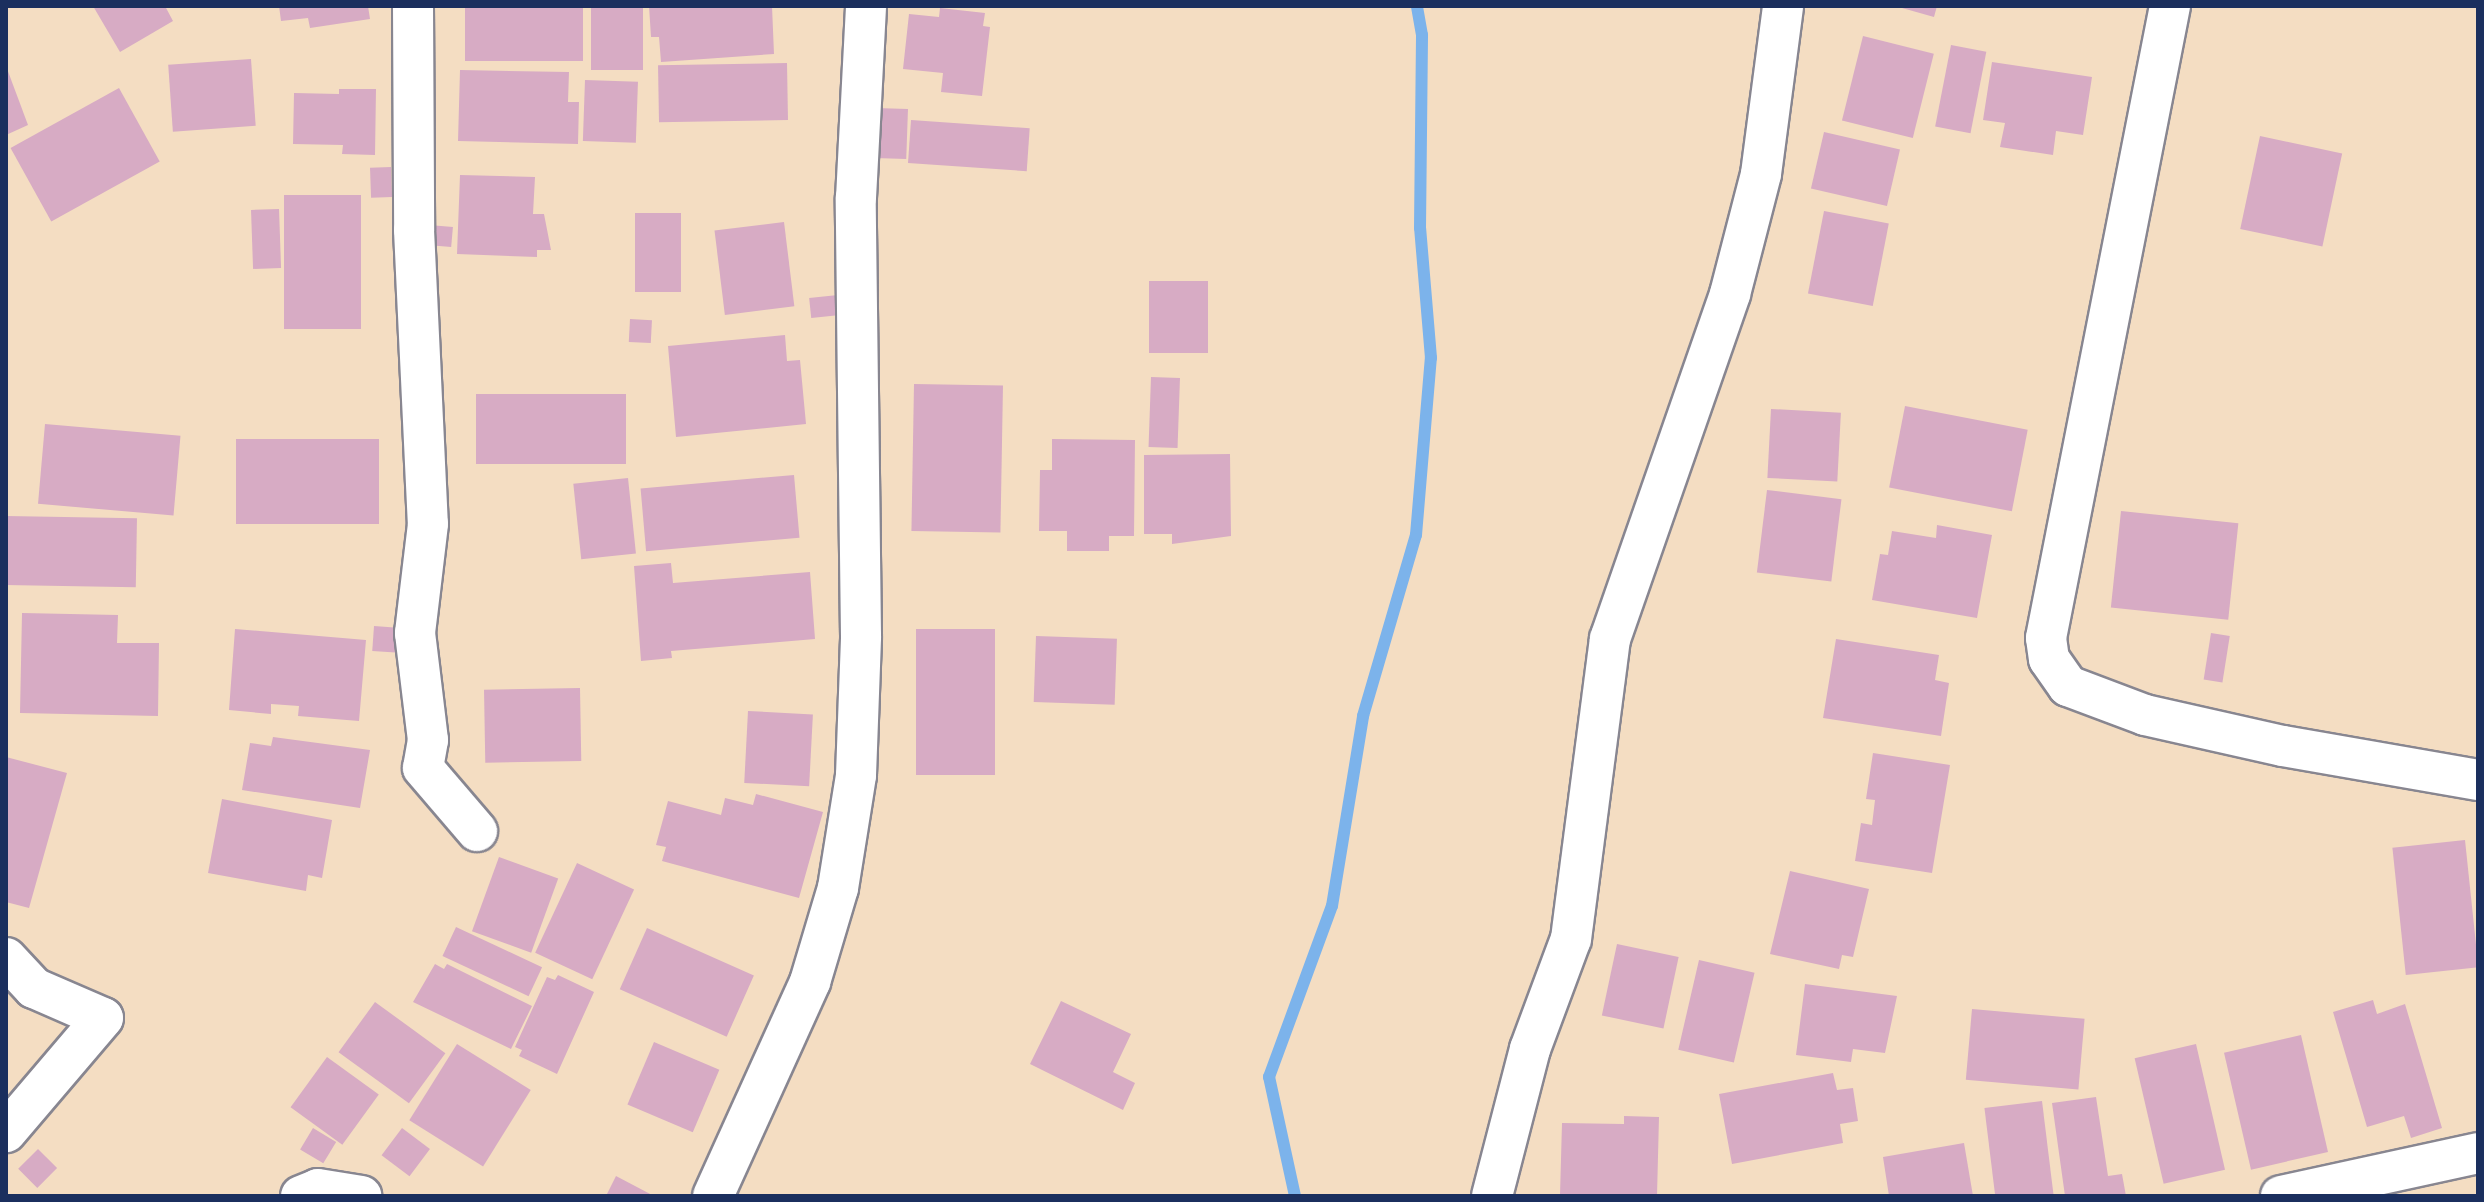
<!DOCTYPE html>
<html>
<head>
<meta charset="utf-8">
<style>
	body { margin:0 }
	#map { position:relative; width:2484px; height:1202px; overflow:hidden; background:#f4ddc2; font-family:"IM FELL English",serif }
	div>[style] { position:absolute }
	.stream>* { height:12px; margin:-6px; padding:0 6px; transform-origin:6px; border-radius:6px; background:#7cb3eb }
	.building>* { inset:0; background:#d7abc4; transform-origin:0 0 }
	.roads { filter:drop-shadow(2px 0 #888690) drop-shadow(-2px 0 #888690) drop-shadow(0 2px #888690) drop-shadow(0 -2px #888690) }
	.minor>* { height:40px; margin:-20px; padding:0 20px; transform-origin:20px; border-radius:20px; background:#fff }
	span { translate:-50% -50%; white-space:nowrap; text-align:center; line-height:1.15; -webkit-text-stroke:7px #f7f3e8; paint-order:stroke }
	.frame { position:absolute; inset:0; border:8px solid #1b2f5e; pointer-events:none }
</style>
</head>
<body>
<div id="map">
	<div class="stream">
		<i style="left:1295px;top:1196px;width:122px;rotate:-102.3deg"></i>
		<i style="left:1269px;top:1077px;width:182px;rotate:-69.8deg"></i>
		<i style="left:1332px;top:906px;width:193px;rotate:-80.7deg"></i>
		<i style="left:1363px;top:716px;width:189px;rotate:-73.7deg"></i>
		<i style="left:1416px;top:535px;width:178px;rotate:-85.2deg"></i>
		<i style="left:1431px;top:358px;width:130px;rotate:-94.8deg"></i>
		<i style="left:1420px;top:228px;width:193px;rotate:-89.4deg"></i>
		<i style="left:1422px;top:35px;width:29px;rotate:-100deg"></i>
	</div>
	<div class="building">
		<i style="clip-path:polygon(93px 6px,165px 6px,173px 21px,120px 52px)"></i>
		<i style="clip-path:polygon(279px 6px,368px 6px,370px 19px,310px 28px,308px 18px,281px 21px)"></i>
		<i style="left:465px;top:6px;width:118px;height:55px"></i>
		<i style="left:591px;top:6px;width:52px;height:64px"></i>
		<i style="clip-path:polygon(649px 6px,772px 6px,774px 54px,661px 62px,659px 37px,651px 37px)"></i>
		<i style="clip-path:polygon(1895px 6px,1937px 6px,1934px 17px)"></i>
		<i style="clip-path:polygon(940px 8px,985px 13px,983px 26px,990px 27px,982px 96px,941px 92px,943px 73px,903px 69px,909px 14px,939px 17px)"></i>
		<i style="left:1863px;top:36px;width:73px;height:87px;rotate:14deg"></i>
		<i style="left:1951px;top:45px;width:36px;height:83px;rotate:11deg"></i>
		<i style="left:251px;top:59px;width:67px;height:83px;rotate:86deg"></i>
		<i style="clip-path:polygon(1992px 62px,2092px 77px,2083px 135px,2056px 131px,2053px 155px,2000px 147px,2005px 123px,1983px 120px)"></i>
		<i style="left:787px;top:63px;width:57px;height:129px;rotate:89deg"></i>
		<i style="clip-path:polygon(6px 66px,28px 125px,6px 135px)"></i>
		<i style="clip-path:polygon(460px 70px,569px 72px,568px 102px,579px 102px,578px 144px,458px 141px)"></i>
		<i style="left:585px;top:80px;width:53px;height:61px;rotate:2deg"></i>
		<i style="left:119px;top:88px;width:84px;height:124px;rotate:61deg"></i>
		<i style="clip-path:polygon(339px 89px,376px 89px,375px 155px,342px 154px,343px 145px,293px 144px,294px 93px,339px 94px)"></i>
		<i style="left:876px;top:108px;width:32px;height:50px;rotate:2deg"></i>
		<i style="left:911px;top:120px;width:119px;height:43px;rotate:4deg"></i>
		<i style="left:1824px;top:132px;width:78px;height:58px;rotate:13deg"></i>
		<i style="left:2260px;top:136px;width:84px;height:95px;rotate:12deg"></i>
		<i style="left:391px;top:167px;width:30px;height:21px;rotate:88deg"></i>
		<i style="clip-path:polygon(460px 175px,535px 177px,533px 214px,544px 214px,551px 250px,537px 250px,537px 257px,457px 254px)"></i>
		<i style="left:361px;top:195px;width:134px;height:77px;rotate:90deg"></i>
		<i style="left:279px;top:209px;width:59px;height:28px;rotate:88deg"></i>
		<i style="left:1824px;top:211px;width:66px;height:84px;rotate:11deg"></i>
		<i style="left:635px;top:213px;width:46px;height:79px"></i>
		<i style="left:784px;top:222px;width:85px;height:70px;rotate:83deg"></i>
		<i style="left:429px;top:225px;width:24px;height:20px;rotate:5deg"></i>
		<i style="left:1149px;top:281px;width:59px;height:72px"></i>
		<i style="left:838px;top:295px;width:20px;height:29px;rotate:84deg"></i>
		<i style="left:630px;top:319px;width:22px;height:23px;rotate:3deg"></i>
		<i style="clip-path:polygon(785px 335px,787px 361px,800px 360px,806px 424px,676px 437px,668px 346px)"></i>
		<i style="left:1151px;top:377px;width:29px;height:70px;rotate:2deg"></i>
		<i style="left:914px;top:384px;width:89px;height:147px;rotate:1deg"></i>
		<i style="left:476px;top:394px;width:150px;height:70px"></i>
		<i style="left:1905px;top:406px;width:125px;height:83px;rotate:11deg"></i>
		<i style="left:1771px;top:409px;width:70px;height:69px;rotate:3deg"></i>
		<i style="left:45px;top:424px;width:136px;height:80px;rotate:5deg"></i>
		<i style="left:236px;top:439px;width:143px;height:85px"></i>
		<i style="clip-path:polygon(1052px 439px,1135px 440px,1134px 536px,1109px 536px,1109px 551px,1067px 551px,1067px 531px,1039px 531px,1040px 470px,1052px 470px)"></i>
		<i style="clip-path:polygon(1230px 454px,1231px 536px,1172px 544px,1172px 534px,1144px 534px,1144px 455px)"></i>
		<i style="left:794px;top:475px;width:63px;height:154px;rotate:85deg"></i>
		<i style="left:628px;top:478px;width:76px;height:55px;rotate:84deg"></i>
		<i style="left:1767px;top:490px;width:75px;height:83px;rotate:7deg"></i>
		<i style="left:2121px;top:511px;width:118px;height:97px;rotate:6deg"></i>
		<i style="left:6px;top:516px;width:131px;height:69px;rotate:1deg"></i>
		<i style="clip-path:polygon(1937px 525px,1992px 535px,1977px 618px,1872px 600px,1880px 554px,1888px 555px,1892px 531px,1936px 538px)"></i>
		<i style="clip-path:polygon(671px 563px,673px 583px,810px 572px,815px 639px,671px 651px,672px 658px,641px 661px,634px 566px)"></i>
		<i style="clip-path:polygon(22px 613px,118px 615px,117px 643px,159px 643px,158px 716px,20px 713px)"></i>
		<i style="left:374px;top:626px;width:27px;height:25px;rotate:4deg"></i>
		<i style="clip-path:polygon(235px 629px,366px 640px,359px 721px,298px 716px,299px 706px,271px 704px,271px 714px,229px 710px)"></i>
		<i style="left:995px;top:629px;width:146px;height:79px;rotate:90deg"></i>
		<i style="left:2211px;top:633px;width:19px;height:47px;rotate:9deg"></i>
		<i style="left:1036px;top:636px;width:81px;height:66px;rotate:2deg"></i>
		<i style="clip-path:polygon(1836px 639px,1939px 655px,1935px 680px,1949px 683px,1941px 736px,1823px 718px)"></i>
		<i style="left:580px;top:688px;width:73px;height:96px;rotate:89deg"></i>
		<i style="left:748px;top:711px;width:65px;height:72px;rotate:3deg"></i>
		<i style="clip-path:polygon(273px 737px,370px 750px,360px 808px,242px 790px,250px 743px,271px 746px)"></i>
		<i style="clip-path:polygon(1873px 753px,1950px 765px,1932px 873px,1855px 861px,1861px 823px,1872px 825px,1875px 800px,1866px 799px)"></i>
		<i style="clip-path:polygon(6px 757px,67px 773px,29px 908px,6px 902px)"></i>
		<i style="clip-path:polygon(756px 794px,823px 812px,799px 898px,662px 861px,666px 847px,656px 845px,668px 801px,721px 815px,725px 798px,753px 805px)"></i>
		<i style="clip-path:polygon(222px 799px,332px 820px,322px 878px,308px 875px,306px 891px,208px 873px)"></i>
		<i style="left:2465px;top:840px;width:128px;height:73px;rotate:84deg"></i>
		<i style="left:499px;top:857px;width:63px;height:79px;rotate:20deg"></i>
		<i style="left:577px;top:863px;width:63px;height:99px;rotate:25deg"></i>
		<i style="clip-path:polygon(1790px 871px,1869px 889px,1853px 957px,1842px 955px,1839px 969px,1770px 954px)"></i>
		<i style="left:456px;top:927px;width:95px;height:32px;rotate:25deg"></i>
		<i style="left:647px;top:928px;width:117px;height:67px;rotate:24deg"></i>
		<i style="left:1617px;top:944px;width:63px;height:73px;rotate:12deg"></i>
		<i style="left:1699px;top:960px;width:57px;height:92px;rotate:13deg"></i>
		<i style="clip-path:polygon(435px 964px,444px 969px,447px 964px,532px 1006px,511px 1049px,413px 1002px)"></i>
		<i style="clip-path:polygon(558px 975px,594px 992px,557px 1074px,519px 1056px,522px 1050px,515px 1047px,547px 977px,555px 980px)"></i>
		<i style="clip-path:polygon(1805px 984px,1897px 996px,1885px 1053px,1853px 1049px,1851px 1062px,1796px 1055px)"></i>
		<i style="clip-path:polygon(2373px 1000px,2377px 1014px,2405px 1004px,2442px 1128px,2411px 1138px,2404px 1116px,2367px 1127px,2333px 1012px)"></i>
		<i style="clip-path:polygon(1061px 1001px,1131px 1034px,1113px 1072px,1135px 1083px,1123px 1110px,1030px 1064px)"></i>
		<i style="left:375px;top:1002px;width:87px;height:62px;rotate:36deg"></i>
		<i style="left:1972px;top:1009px;width:113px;height:71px;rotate:5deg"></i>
		<i style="left:2301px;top:1035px;width:120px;height:79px;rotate:77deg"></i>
		<i style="left:654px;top:1042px;width:71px;height:68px;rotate:23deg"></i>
		<i style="left:457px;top:1044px;width:87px;height:90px;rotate:32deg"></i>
		<i style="left:2196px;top:1044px;width:129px;height:63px;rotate:77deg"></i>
		<i style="left:327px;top:1057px;width:64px;height:62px;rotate:36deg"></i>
		<i style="clip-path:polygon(1833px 1073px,1837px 1090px,1853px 1088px,1858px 1121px,1840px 1124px,1843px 1143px,1732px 1164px,1719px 1094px)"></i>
		<i style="clip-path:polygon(2096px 1097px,2108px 1176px,2122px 1174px,2126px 1196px,2065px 1196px,2052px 1103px)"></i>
		<i style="left:2042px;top:1101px;width:96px;height:58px;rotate:83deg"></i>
		<i style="clip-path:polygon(1624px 1116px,1659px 1117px,1657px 1196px,1560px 1195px,1562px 1123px,1624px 1124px)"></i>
		<i style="left:313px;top:1128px;width:27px;height:25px;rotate:31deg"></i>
		<i style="left:402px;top:1128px;width:35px;height:34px;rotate:37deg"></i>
		<i style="clip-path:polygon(1964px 1143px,1973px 1196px,1889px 1196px,1883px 1157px)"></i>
		<i style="left:38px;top:1149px;width:27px;height:28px;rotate:45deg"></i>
		<i style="clip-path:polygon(616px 1176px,654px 1196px,606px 1196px)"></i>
	</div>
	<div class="roads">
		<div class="minor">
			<i style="left:413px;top:6px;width:224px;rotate:89.7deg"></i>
			<i style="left:414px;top:230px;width:294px;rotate:87.3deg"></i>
			<i style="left:428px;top:524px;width:110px;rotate:96.8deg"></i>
			<i style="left:415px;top:633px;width:108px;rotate:83.1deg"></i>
			<i style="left:428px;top:740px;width:28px;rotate:100deg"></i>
			<i style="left:423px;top:768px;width:83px;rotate:49.4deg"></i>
			<i style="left:2170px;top:6px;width:644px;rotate:101.1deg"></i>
			<i style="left:2046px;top:638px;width:21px;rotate:82deg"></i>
			<i style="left:2049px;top:659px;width:33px;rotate:55deg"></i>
			<i style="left:2068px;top:686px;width:82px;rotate:20.6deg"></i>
			<i style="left:2145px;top:715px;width:141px;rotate:12.7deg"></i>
			<i style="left:2283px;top:746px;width:198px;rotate:9.9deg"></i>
			<i style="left:6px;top:958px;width:41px;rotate:47deg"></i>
			<i style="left:34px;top:988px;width:75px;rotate:23.5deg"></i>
			<i style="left:103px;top:1018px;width:150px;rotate:130.4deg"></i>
			<i style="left:301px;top:1196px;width:18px;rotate:-22deg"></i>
			<i style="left:318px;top:1189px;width:44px;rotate:9.2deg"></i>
			<i style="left:713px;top:1196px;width:235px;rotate:-65.6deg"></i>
			<i style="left:810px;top:982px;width:98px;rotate:-73.4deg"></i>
			<i style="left:838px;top:888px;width:114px;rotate:-80.9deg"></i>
			<i style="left:856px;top:775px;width:139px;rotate:-87.9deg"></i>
			<i style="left:861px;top:636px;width:438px;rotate:-90.7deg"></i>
			<i style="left:856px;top:198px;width:192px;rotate:-87deg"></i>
			<i style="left:1492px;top:1196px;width:152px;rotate:-75.5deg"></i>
			<i style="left:1530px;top:1049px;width:117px;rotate:-69.6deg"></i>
			<i style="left:1571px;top:939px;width:303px;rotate:-82.6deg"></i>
			<i style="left:1610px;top:639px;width:365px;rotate:-70.8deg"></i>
			<i style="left:1730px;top:294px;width:124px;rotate:-75.5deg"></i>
			<i style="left:1761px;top:174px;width:169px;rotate:-82.5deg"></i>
			<i style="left:2281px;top:1196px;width:202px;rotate:-12.3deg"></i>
		</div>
	</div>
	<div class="frame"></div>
</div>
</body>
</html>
